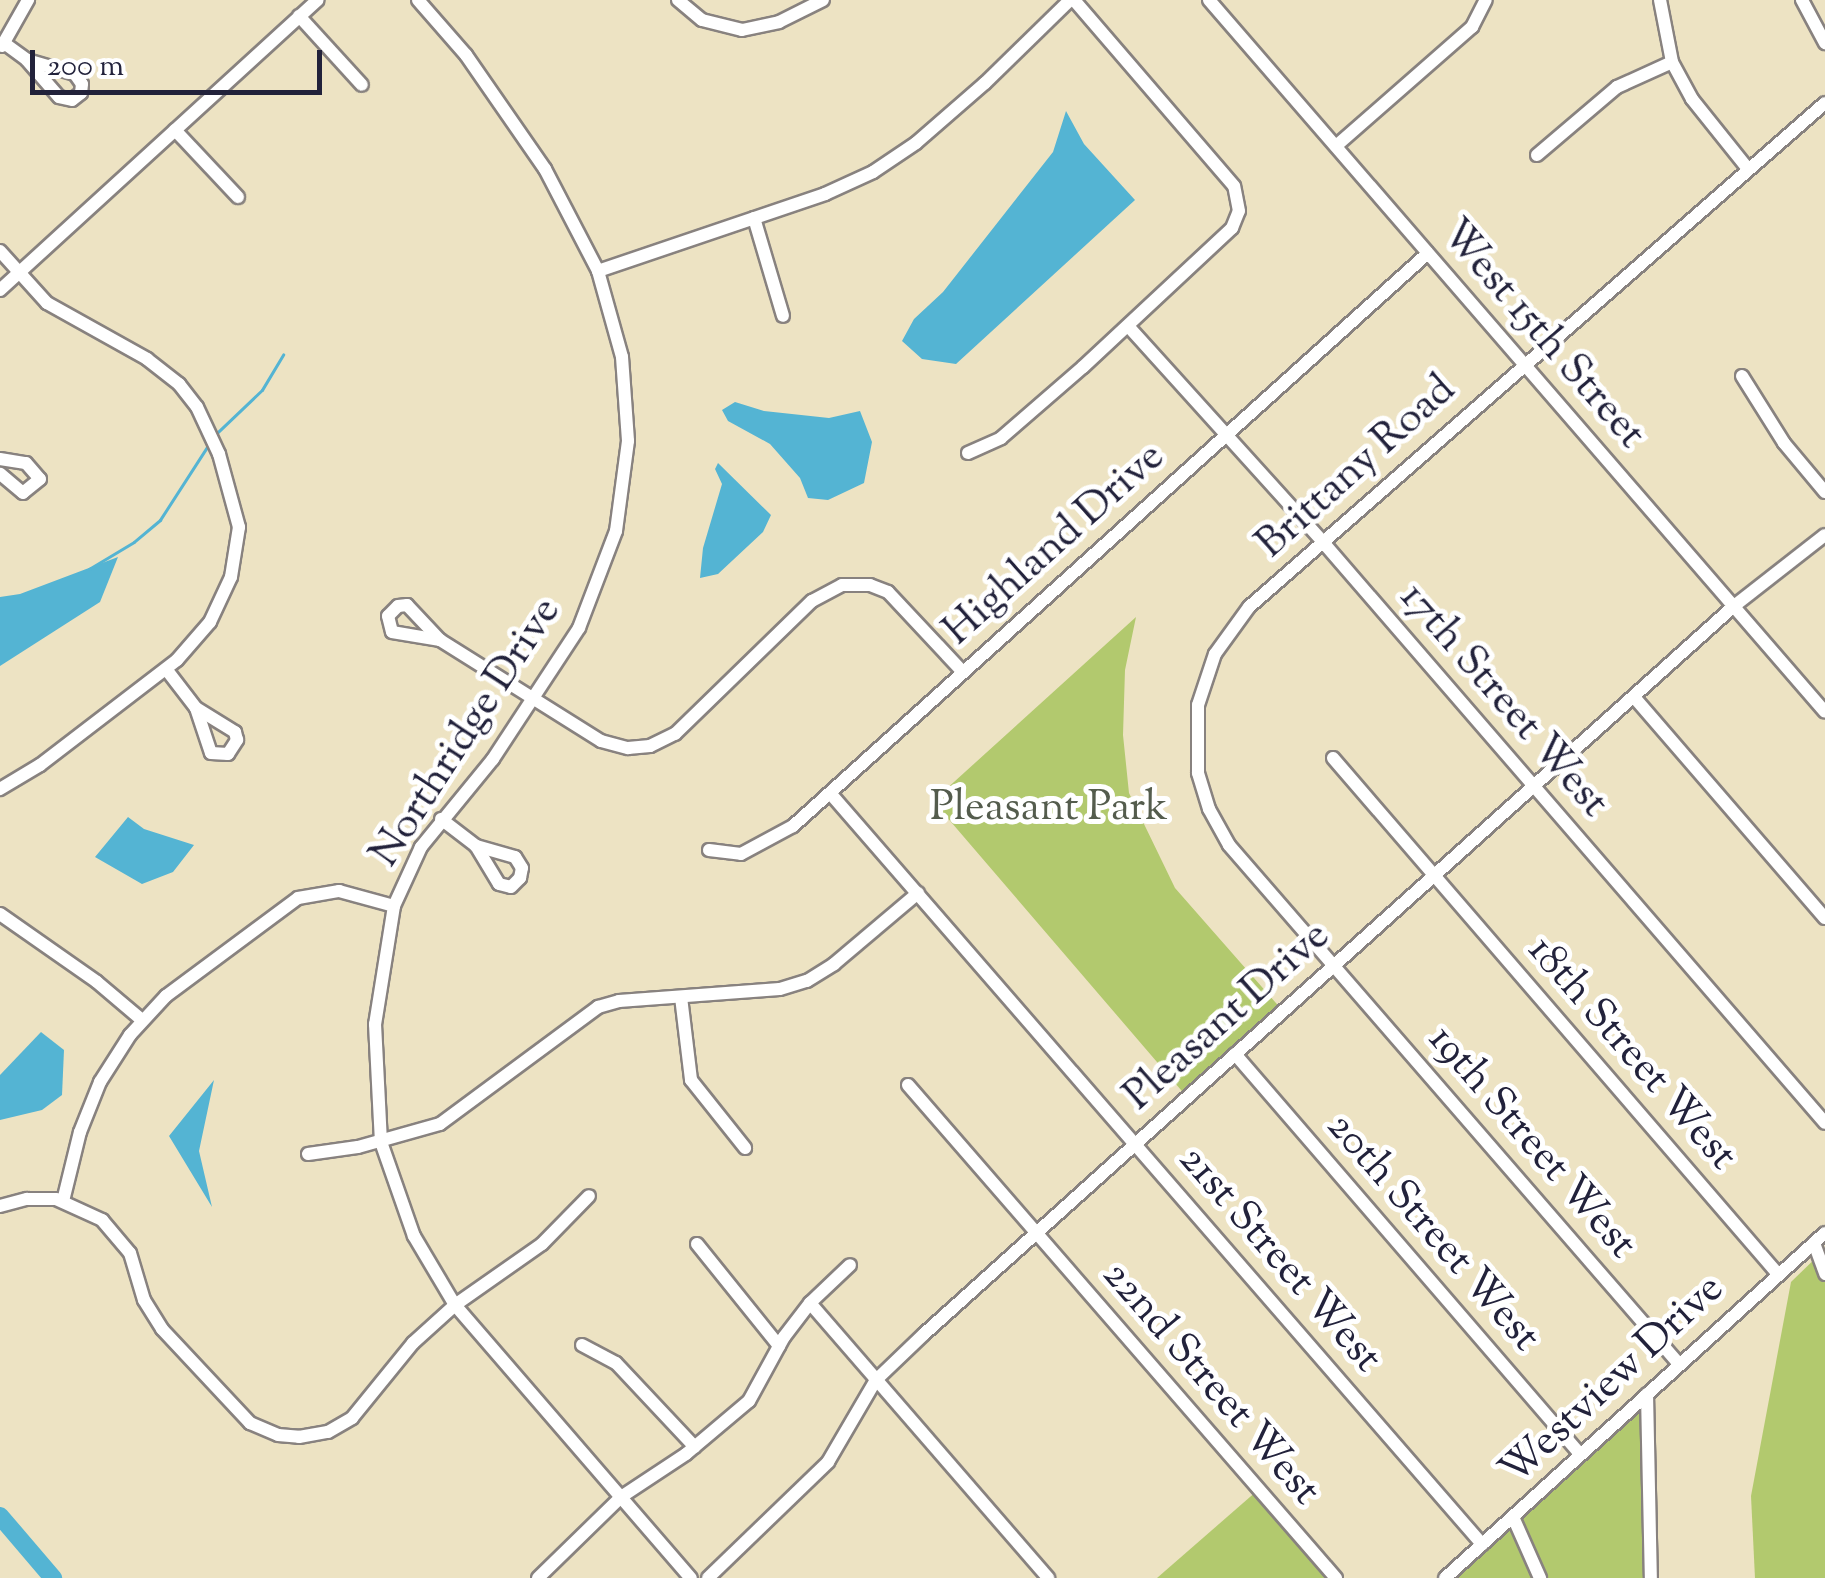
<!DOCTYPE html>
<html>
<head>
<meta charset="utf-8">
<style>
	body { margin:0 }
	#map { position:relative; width:1825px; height:1578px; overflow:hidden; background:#ede3c3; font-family:"Sorts Mill Goudy",serif }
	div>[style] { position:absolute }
	.green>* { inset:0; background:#b2c96e }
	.water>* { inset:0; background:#54b4d3 }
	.stream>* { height:2.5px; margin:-1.25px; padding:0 1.25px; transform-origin:1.25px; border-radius:1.25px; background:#54b4d3 }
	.river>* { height:18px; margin:-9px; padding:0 9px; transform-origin:9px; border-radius:9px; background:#54b4d3 }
	.roads { filter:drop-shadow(2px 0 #88827f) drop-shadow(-2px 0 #88827f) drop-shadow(0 2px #88827f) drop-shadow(0 -2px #88827f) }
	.minor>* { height:12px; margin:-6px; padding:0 6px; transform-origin:6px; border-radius:6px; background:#fff }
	span { translate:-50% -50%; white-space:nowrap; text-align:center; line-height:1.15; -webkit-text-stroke:10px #fff; paint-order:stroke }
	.street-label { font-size:42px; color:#22223b }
	.park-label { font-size:42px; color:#545c4d }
	.scale { position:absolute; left:30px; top:50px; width:292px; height:45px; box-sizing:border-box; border:5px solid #22223b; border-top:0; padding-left:12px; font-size:30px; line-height:35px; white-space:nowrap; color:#22223b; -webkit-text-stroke:8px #fff; paint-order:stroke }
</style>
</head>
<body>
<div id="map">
	<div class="green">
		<i style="clip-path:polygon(1136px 617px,1125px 670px,1123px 735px,1129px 793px,1175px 888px,1283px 1011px,1187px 1097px,933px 801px)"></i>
		<i style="clip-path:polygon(1825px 1249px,1825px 1578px,1755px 1578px,1751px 1496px,1791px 1282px)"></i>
		<i style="clip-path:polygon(1647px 1394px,1651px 1578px,1445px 1578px)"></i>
		<i style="clip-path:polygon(1258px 1490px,1336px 1578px,1157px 1578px)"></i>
	</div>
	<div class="water">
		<i style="clip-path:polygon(1066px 111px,1084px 144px,1135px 200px,956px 364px,922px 359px,902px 341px,914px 319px,943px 292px,1053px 152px)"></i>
		<i style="clip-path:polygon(735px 402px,764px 411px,829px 418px,860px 411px,872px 442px,864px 483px,828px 500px,808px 498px,800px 478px,770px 444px,728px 421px,722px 410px)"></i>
		<i style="clip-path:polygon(718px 463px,771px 515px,763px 532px,718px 574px,700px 578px,703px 548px,722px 484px,715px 469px)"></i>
		<i style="clip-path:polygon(118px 557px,100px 602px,0 666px,0 597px,20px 594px)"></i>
		<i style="clip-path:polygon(128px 817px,144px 829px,194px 845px,173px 872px,142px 884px,95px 857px)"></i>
		<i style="clip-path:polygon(41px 1032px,64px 1050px,62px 1095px,42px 1110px,0 1120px,0 1075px)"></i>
		<i style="clip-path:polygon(214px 1080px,199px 1151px,212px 1207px,169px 1136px)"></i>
	</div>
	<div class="stream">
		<i style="left:217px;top:433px;width:62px;rotate:-43.7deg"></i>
		<i style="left:262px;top:390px;width:41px;rotate:-59deg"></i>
		<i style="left:89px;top:569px;width:52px;rotate:-31deg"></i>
		<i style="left:134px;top:542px;width:34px;rotate:-40deg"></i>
		<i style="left:160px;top:520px;width:90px;rotate:-57.2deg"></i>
	</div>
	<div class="river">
		<i style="left:0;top:1516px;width:82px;rotate:49.5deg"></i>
	</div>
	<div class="roads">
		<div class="minor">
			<i style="left:418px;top:0;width:73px;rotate:48.9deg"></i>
			<i style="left:466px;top:55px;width:139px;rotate:55.3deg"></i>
			<i style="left:545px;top:169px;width:115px;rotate:62.5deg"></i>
			<i style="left:598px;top:271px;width:89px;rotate:74.4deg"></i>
			<i style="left:622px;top:357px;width:84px;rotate:85.9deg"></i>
			<i style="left:628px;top:441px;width:91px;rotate:97.6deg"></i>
			<i style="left:616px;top:531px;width:104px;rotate:110.9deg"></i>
			<i style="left:579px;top:628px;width:157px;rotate:123.3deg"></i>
			<i style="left:493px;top:759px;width:114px;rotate:129.3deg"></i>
			<i style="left:421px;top:847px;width:65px;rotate:114.6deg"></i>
			<i style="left:394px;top:906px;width:120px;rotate:99.1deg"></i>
			<i style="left:375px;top:1024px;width:118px;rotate:87.1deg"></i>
			<i style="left:381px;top:1142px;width:100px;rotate:70.7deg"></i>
			<i style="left:414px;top:1236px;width:80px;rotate:59.3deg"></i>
			<i style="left:455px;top:1305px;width:361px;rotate:49.2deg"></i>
			<i style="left:678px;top:0;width:31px;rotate:40deg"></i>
			<i style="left:702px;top:20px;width:41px;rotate:14deg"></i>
			<i style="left:742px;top:30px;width:38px;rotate:-12deg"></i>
			<i style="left:779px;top:22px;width:49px;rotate:-26.6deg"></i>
			<i style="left:1209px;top:0;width:941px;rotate:49.13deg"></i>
			<i style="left:1660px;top:0;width:63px;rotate:79deg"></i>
			<i style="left:1672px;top:62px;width:42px;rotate:61.6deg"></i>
			<i style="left:1692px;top:99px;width:90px;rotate:51.3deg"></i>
			<i style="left:1802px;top:0;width:49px;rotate:61.9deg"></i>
			<i style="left:299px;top:16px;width:93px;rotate:47.6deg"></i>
			<i style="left:4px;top:43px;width:29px;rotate:36deg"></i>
			<i style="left:27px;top:60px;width:50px;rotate:16.3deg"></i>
			<i style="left:75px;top:74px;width:12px;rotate:55deg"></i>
			<i style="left:82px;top:84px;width:9px;rotate:96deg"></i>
			<i style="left:81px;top:93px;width:11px;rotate:142deg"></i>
			<i style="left:72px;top:100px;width:13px;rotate:-167deg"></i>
			<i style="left:59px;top:97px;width:49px;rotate:-130.9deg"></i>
			<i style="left:2px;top:46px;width:53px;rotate:-60.5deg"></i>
			<i style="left:175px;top:130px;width:92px;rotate:46.8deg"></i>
			<i style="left:1336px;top:146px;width:181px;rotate:-41.2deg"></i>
			<i style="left:1472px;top:27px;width:30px;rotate:-63deg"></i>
			<i style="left:1537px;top:155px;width:105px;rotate:-40.4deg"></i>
			<i style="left:1617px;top:87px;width:60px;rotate:-24.4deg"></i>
			<i style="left:754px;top:218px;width:102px;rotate:73.5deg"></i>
			<i style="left:0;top:251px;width:70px;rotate:47.9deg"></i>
			<i style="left:47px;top:303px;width:115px;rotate:29.2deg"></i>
			<i style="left:147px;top:359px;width:41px;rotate:38deg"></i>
			<i style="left:179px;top:384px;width:29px;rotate:52deg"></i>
			<i style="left:197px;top:407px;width:52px;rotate:64.9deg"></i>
			<i style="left:219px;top:454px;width:76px;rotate:74.7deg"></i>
			<i style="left:239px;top:527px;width:51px;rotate:99.1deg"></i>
			<i style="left:231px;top:577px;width:50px;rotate:115deg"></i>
			<i style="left:210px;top:622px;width:50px;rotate:131deg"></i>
			<i style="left:177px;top:660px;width:173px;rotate:142.5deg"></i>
			<i style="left:40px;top:765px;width:47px;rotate:149deg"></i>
			<i style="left:598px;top:271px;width:240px;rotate:-18.7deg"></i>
			<i style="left:825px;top:194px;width:53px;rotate:-24.6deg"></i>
			<i style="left:873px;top:172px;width:52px;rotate:-34deg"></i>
			<i style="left:916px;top:143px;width:91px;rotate:-41deg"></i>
			<i style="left:985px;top:83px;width:119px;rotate:-44.3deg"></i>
			<i style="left:0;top:290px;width:430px;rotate:-42.4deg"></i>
			<i style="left:1128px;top:326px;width:290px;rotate:47.9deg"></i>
			<i style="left:1322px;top:541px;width:769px;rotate:49.16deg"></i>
			<i style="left:1742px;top:376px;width:79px;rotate:57.9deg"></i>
			<i style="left:1784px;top:443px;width:64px;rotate:50.1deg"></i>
			<i style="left:968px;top:453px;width:36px;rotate:-24deg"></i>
			<i style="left:1001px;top:438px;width:108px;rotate:-40.9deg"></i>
			<i style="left:1083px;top:367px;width:204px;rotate:-43deg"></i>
			<i style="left:1232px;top:228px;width:18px;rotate:-68deg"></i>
			<i style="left:1239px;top:211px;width:25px;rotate:-101deg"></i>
			<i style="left:1234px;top:186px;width:245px;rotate:-130.7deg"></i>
			<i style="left:0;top:459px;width:26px;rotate:9deg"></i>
			<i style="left:26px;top:463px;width:21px;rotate:49deg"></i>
			<i style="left:40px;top:479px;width:22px;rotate:141deg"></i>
			<i style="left:23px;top:493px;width:30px;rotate:-140deg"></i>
			<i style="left:440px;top:640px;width:48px;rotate:-133.3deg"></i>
			<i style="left:407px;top:605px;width:9px;rotate:174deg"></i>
			<i style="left:398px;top:606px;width:14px;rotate:135deg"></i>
			<i style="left:388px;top:616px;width:16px;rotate:76deg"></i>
			<i style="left:392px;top:632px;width:49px;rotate:9.5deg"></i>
			<i style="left:440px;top:640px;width:190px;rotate:32.1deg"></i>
			<i style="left:601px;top:741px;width:28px;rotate:15deg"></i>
			<i style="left:628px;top:748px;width:22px;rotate:-5deg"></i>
			<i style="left:650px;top:746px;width:28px;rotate:-26deg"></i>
			<i style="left:675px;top:734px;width:191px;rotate:-44.2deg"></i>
			<i style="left:812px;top:601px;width:34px;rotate:-28deg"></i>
			<i style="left:842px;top:585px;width:28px"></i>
			<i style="left:870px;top:585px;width:19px;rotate:21deg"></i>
			<i style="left:888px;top:592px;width:108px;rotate:46.9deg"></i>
			<i style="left:166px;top:669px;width:49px;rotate:52.4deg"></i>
			<i style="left:196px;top:708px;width:47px;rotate:71.6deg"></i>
			<i style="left:211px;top:753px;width:17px;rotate:3deg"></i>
			<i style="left:228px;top:754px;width:17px;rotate:-57deg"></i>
			<i style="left:237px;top:740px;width:8px;rotate:-104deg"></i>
			<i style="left:235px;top:732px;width:46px;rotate:-148.4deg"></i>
			<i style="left:1634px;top:697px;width:292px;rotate:49.2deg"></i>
			<i style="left:1333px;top:758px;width:681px;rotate:49.23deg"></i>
			<i style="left:830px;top:793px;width:995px;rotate:49.04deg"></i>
			<i style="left:441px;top:819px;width:44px;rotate:37.6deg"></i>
			<i style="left:476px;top:846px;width:44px;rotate:58.8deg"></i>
			<i style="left:499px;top:884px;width:12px;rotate:14deg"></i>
			<i style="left:511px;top:887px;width:13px;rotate:-45deg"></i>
			<i style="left:520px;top:878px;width:10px;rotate:-79deg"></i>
			<i style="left:522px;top:868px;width:13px;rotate:-122deg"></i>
			<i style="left:515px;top:857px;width:41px;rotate:-164.2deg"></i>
			<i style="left:709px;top:850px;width:32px;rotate:7deg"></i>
			<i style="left:741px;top:854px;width:59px;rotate:-28.3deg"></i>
			<i style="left:793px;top:826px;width:855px;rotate:-42.06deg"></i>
			<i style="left:0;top:914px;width:118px;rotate:35deg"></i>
			<i style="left:97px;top:982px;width:59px;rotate:40.2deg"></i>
			<i style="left:681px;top:997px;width:84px;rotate:83.1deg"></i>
			<i style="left:691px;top:1080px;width:87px;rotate:51.5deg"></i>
			<i style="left:1235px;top:1054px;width:528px;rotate:49.22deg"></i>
			<i style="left:908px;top:1085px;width:653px;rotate:49.04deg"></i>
			<i style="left:308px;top:1154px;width:50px;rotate:-8deg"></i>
			<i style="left:358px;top:1147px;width:85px;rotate:-15.7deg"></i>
			<i style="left:440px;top:1124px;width:197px;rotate:-36.5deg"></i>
			<i style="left:598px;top:1007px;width:22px;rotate:-16deg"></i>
			<i style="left:619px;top:1001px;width:161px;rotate:-4.3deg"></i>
			<i style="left:780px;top:989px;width:28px;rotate:-17deg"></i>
			<i style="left:807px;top:981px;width:32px;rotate:-32deg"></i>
			<i style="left:834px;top:964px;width:110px;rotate:-40.2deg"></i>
			<i style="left:63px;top:1201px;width:71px;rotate:-76.2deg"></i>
			<i style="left:80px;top:1132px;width:54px;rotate:-68.2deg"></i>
			<i style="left:100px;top:1082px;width:56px;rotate:-57.4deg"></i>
			<i style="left:130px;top:1035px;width:53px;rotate:-47.3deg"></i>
			<i style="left:166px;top:996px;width:164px;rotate:-36.6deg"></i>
			<i style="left:298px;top:898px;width:42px;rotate:-9.7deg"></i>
			<i style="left:339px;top:891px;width:57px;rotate:15.3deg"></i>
			<i style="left:0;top:1206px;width:28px;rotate:-15deg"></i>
			<i style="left:27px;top:1199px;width:29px"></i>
			<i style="left:56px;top:1199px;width:51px;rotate:24.5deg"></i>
			<i style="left:102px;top:1220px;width:43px;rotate:49.7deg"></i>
			<i style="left:130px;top:1253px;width:49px;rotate:73.4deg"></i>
			<i style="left:144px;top:1300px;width:34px;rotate:58deg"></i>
			<i style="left:162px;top:1329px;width:129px;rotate:46.9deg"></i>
			<i style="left:250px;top:1423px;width:30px;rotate:23deg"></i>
			<i style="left:278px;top:1435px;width:21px;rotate:5deg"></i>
			<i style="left:299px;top:1437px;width:29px;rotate:-10deg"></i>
			<i style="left:328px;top:1432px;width:28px;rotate:-30deg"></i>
			<i style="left:352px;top:1418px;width:97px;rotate:-50.9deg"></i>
			<i style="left:413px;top:1343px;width:57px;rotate:-42.1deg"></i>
			<i style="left:455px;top:1305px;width:106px;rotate:-35deg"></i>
			<i style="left:542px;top:1244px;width:67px;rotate:-45.6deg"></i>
			<i style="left:1814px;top:1243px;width:33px;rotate:70deg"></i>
			<i style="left:697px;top:1244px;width:131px;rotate:51.2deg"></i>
			<i style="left:810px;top:1303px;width:55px;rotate:-43.5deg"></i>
			<i style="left:582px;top:1345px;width:38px;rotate:28deg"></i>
			<i style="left:616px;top:1363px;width:115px;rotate:46.8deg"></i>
			<i style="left:1679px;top:1364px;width:687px;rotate:-130.93deg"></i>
			<i style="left:1229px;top:845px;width:41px;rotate:-119.1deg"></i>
			<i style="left:1209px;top:809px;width:38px;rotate:-107deg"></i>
			<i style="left:1198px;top:773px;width:68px;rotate:-90deg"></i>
			<i style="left:1198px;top:705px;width:54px;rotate:-71.6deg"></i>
			<i style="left:1215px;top:654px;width:58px;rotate:-54.1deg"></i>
			<i style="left:1249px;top:607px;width:765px;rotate:-41.19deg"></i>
			<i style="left:1647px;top:1394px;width:184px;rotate:88.8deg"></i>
			<i style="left:1513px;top:1517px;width:67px;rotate:66.1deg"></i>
			<i style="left:538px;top:1578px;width:116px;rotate:-44.3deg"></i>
			<i style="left:621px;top:1497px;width:78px;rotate:-33.5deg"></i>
			<i style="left:686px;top:1454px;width:82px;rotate:-40.1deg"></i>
			<i style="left:749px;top:1401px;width:73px;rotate:-61.3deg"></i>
			<i style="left:784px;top:1337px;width:43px;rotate:-52.6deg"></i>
			<i style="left:810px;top:1303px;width:364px;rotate:49.1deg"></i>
			<i style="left:708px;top:1578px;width:167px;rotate:-44deg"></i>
			<i style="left:828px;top:1462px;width:95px;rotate:-59.7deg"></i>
			<i style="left:876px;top:1380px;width:66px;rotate:-43.8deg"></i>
			<i style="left:924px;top:1334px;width:1089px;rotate:-41.95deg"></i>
			<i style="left:1734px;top:606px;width:115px;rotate:-38deg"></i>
			<i style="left:1445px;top:1578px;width:513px;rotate:-42.24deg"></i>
		</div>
	</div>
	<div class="street-label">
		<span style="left:1542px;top:335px;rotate:49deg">West 15th Street</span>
		<span style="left:1357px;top:468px;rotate:-42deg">Brittany Road</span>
		<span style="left:1055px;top:545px;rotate:-42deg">Highland Drive</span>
		<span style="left:1503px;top:701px;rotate:49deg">17th Street West</span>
		<span style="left:467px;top:733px;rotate:-57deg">Northridge Drive</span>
		<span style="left:1228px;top:1017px;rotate:-42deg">Pleasant Drive</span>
		<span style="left:1631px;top:1054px;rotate:49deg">18th Street West</span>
		<span style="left:1531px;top:1143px;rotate:49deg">19th Street West</span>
		<span style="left:1432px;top:1233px;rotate:49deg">20th Street West</span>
		<span style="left:1279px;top:1260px;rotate:49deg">21st Street West</span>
		<span style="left:1613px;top:1381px;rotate:-43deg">Westview Drive</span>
		<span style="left:1210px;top:1384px;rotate:49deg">22nd Street West</span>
	</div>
	<div class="park-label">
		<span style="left:1049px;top:809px">Pleasant Park</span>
	</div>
	<div class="scale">200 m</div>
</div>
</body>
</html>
